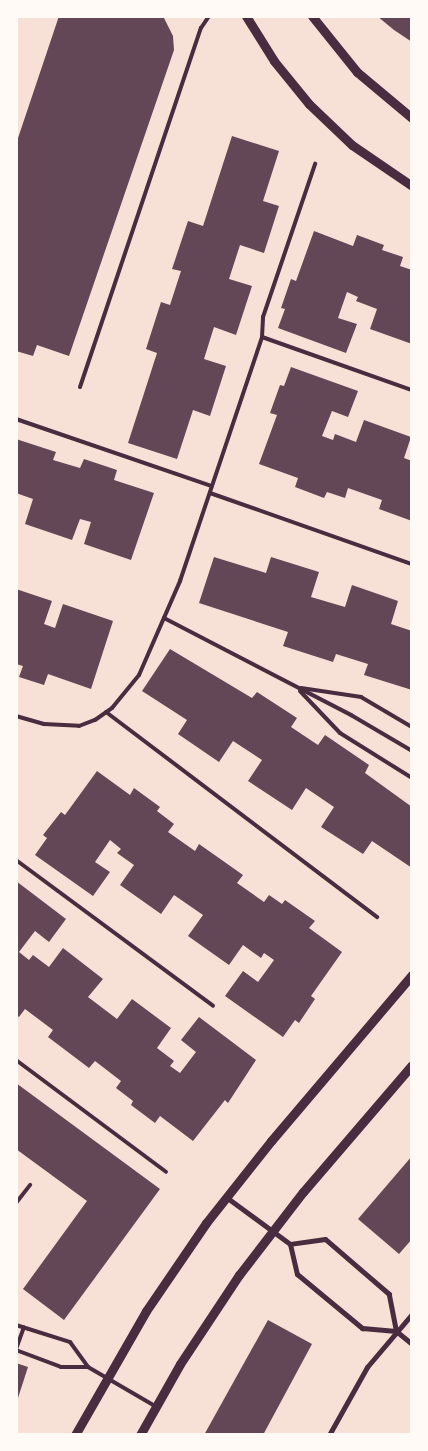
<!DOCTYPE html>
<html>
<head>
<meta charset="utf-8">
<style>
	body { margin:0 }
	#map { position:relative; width:428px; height:1451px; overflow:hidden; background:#f7e1d7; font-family:"PT Serif",serif }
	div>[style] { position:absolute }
	.building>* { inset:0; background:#644757 }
	.service>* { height:4px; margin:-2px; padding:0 2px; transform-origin:2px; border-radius:2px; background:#4a2c40 }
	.minor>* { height:5px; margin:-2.5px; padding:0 2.5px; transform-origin:2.5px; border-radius:2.5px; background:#4a2c40 }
	.tertiary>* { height:9px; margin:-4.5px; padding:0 4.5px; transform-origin:4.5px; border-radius:4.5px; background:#4a2c40 }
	span { translate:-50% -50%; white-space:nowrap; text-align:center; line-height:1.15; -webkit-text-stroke:5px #fffaf5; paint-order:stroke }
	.frame { position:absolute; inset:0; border:18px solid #fffaf5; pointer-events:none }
</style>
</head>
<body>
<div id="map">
	<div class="building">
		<i style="clip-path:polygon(59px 16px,163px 16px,173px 36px,174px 50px,69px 356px,37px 345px,33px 356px,16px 351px,16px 144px)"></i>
		<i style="clip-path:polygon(377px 16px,412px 16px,412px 42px,394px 30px)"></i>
		<i style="clip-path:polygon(232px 136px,279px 151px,263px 201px,279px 206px,264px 253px,240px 245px,229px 279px,252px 286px,236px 335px,214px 327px,204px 359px,226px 366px,210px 416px,193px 410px,177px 459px,128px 443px,157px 353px,146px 349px,161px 302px,170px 305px,181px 271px,172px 269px,188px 221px,203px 226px)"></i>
		<i style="clip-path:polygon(314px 231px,353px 246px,357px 235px,384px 245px,382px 250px,403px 257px,400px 266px,412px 270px,412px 344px,370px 329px,377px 309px,356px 301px,358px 297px,347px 292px,338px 318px,357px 324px,346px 353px,278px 328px,285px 309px,281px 308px,291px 279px,296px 281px)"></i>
		<i style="clip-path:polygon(291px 367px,358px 391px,348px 417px,332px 411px,322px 436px,333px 440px,335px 434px,356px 442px,364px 420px,411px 437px,404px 458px,412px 461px,412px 521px,379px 509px,382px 500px,348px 488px,345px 498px,327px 492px,324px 498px,295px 487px,298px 478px,259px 464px,277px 415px,270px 413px,280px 385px,284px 386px)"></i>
		<i style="clip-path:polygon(16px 439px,56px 452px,53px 460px,80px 468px,84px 459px,117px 470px,114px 480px,154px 493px,131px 560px,84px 544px,91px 522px,80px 519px,72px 540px,25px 524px,33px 499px,16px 493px)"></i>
		<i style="clip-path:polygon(214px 557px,266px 573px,271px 557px,319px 572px,311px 597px,345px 607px,352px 585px,398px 601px,391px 624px,412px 631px,412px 690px,364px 675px,368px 664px,336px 654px,333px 662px,283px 646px,288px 632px,199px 603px)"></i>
		<i style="clip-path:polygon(16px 589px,52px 601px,44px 624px,55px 628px,63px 604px,113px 621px,91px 689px,48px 674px,44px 685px,19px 677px,23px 666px,16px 664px)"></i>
		<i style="clip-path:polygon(170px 649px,252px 698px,257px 692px,297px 718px,291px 727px,318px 745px,325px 735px,369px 765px,365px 773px,412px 807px,412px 868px,372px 841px,363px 854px,321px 827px,334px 807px,306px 788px,292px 810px,248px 781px,262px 760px,233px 741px,219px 762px,178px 734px,187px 720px,142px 691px)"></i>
		<i style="clip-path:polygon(97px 771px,130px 795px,134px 788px,160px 807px,157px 811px,174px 824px,168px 832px,195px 851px,199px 844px,243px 875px,237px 883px,264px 902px,269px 895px,282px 904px,285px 900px,315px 921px,309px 928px,342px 952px,311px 996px,315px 999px,299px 1023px,295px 1020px,283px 1037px,225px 996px,243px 971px,258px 982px,274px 960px,264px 953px,261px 958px,243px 945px,229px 965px,188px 936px,203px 915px,174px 895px,161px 914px,120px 885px,134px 865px,117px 853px,121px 849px,110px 840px,95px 862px,110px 872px,93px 896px,35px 855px,47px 838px,43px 835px,61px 812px,65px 815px)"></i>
		<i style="clip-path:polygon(16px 881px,66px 919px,49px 942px,35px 931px,19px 952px,29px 960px,33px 955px,49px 967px,63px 948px,103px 979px,88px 997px,117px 1019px,132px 999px,171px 1028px,157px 1048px,174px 1061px,170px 1066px,180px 1073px,196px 1052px,181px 1040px,199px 1017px,256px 1060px,228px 1103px,225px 1100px,193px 1141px,160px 1116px,155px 1123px,131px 1105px,133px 1101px,116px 1088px,121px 1081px,95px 1061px,89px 1068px,48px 1037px,53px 1030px,25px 1009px,19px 1017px,16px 1015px)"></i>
		<i style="clip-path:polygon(16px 1083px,160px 1189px,64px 1320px,23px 1289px,87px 1201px,16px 1149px)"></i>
		<i style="clip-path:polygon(412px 1156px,412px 1239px,399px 1254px,358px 1219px)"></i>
		<i style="clip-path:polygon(268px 1320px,312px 1344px,263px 1435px,204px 1435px)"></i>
		<i style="clip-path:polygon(16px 1363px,28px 1367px,17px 1401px,16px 1401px)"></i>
	</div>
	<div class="service">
		<i style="left:262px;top:337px;width:159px;rotate:19.5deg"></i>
		<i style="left:80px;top:387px;width:379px;rotate:-71.4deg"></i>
		<i style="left:201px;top:28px;width:14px;rotate:-56deg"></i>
		<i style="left:16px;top:419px;width:207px;rotate:18.9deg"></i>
		<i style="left:210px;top:493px;width:214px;rotate:19.4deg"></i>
		<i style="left:164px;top:618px;width:211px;rotate:27.4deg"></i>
		<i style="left:351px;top:715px;width:71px;rotate:30.5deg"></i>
		<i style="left:301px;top:688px;width:61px;rotate:8.5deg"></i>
		<i style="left:361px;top:697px;width:59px;rotate:30.5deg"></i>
		<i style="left:300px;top:691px;width:58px;rotate:46.4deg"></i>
		<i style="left:340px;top:733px;width:85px;rotate:32deg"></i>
		<i style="left:106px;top:712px;width:340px;rotate:37.1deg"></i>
		<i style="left:16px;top:716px;width:29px;rotate:16deg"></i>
		<i style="left:44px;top:724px;width:35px;rotate:3deg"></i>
		<i style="left:79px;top:726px;width:17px;rotate:-21deg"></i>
		<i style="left:95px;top:720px;width:21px;rotate:-35deg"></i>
		<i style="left:112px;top:708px;width:43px;rotate:-50.7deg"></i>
		<i style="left:139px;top:675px;width:103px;rotate:-66.4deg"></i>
		<i style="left:180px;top:581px;width:257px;rotate:-71.4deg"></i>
		<i style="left:262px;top:337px;width:20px;rotate:-87deg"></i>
		<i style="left:263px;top:317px;width:162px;rotate:-71.2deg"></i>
		<i style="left:16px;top:860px;width:245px;rotate:36.5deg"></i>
		<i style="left:16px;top:1060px;width:187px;rotate:36.7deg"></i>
		<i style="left:16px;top:1203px;width:23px;rotate:-52deg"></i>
		<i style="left:16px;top:1325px;width:57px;rotate:17.5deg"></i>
		<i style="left:70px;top:1342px;width:31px;rotate:54deg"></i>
		<i style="left:88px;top:1367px;width:78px;rotate:30.2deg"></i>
		<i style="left:16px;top:1349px;width:23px;rotate:-70deg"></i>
		<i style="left:16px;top:1350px;width:48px;rotate:20.7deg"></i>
		<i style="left:61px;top:1367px;width:27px"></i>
	</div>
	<div class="minor">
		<i style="left:226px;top:1197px;width:79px;rotate:36.3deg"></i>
		<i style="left:290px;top:1244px;width:31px;rotate:77deg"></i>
		<i style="left:297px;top:1274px;width:85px;rotate:39.7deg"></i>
		<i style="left:362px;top:1328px;width:34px;rotate:5deg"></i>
		<i style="left:396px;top:1331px;width:38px;rotate:-101deg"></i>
		<i style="left:389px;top:1294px;width:84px;rotate:-139.3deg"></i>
		<i style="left:325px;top:1239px;width:35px;rotate:172deg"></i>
		<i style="left:396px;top:1331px;width:21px;rotate:39deg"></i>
		<i style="left:329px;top:1435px;width:78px;rotate:-60.8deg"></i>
		<i style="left:367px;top:1367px;width:70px;rotate:-49.7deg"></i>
	</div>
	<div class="tertiary">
		<i style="left:246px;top:16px;width:53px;rotate:58.1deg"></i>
		<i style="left:274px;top:61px;width:55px;rotate:50.9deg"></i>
		<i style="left:309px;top:104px;width:59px;rotate:43.6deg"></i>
		<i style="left:352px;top:145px;width:73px;rotate:34.3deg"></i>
		<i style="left:312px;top:16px;width:72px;rotate:51.2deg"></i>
		<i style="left:357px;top:72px;width:72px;rotate:39.9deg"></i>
		<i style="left:75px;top:1435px;width:143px;rotate:-60.2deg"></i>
		<i style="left:146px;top:1311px;width:107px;rotate:-55.7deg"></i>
		<i style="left:206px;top:1223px;width:105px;rotate:-51.6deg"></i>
		<i style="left:271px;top:1141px;width:218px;rotate:-49.7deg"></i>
		<i style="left:140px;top:1435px;width:81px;rotate:-60.6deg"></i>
		<i style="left:180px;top:1364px;width:107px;rotate:-56.5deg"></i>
		<i style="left:239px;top:1275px;width:105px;rotate:-52.4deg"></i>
		<i style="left:303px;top:1192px;width:167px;rotate:-49.4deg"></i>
	</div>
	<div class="frame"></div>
</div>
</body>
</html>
